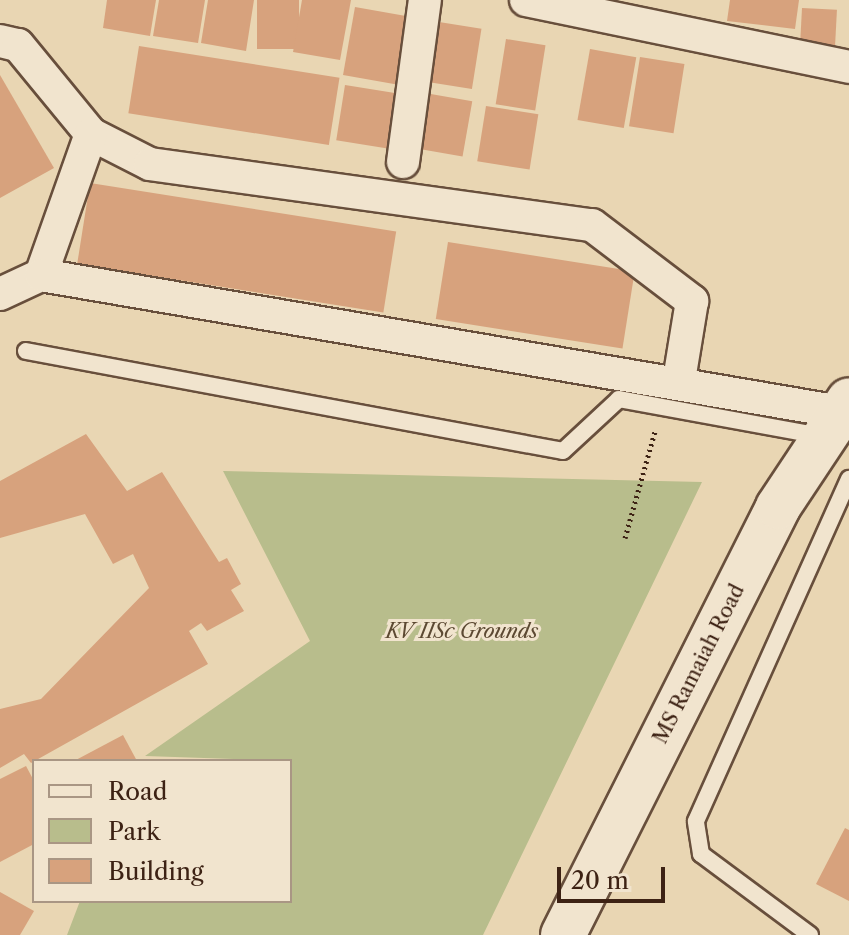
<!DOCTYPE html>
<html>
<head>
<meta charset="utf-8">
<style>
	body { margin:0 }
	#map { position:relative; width:849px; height:935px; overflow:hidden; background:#e9d6b3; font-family:"Libre Caslon Text",serif }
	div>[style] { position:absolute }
	.green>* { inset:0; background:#b8bd8c }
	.building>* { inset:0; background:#d7a27d; transform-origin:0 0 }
	.path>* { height:5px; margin-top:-2.5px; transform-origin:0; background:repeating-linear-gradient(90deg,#3d2214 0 2px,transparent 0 6px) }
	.roads { filter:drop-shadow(2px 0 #684f3c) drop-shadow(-2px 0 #684f3c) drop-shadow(0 2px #684f3c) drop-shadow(0 -2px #684f3c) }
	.service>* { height:16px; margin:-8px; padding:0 8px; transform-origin:8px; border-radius:8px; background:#f1e4ce }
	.minor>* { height:32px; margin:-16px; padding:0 16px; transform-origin:16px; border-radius:16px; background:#f1e4ce }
	.secondary>* { height:44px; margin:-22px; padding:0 22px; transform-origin:22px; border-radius:22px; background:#f1e4ce }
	span { translate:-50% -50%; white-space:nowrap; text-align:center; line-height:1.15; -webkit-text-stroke:6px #f1e4ce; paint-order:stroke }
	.park-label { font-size:20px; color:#5c4932; font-style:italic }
	.street-label { font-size:20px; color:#3d2214 }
	.legend { position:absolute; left:32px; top:759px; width:260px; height:144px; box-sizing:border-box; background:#f1e4ce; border:2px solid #a99684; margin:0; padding:10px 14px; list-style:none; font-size:24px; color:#3d2214 }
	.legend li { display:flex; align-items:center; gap:16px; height:40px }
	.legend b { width:40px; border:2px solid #a99684 }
	.scale { position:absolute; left:557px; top:867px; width:108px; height:36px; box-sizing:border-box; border:4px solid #3d2214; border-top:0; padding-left:10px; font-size:24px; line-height:28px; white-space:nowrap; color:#3d2214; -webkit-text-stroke:6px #f1e4ce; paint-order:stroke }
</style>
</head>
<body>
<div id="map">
	<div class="green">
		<i style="clip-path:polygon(223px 471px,702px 482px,483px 935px,67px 935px,80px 901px,290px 901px,290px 761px,145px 756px,310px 641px)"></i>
	</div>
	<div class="building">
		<i style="clip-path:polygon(107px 0,156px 0,150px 36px,103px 28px)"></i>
		<i style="clip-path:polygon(159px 0,205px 0,198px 43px,153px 36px)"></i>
		<i style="clip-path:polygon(208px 0,254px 0,246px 51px,201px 43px)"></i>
		<i style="left:257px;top:0;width:42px;height:49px"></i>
		<i style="clip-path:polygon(302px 0,351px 0,340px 60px,293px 52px)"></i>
		<i style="clip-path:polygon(730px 0,799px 0,795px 29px,727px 21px)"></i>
		<i style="left:355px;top:7px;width:66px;height:69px;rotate:10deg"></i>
		<i style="left:802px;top:8px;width:35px;height:44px;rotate:3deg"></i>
		<i style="left:439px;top:22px;width:43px;height:61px;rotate:9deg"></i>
		<i style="left:506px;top:39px;width:40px;height:66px;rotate:9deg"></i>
		<i style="left:139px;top:46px;width:203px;height:68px;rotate:9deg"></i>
		<i style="left:590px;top:49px;width:47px;height:72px;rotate:10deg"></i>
		<i style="left:640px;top:57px;width:45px;height:70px;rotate:9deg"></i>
		<i style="clip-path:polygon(0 75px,54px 168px,0 198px)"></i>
		<i style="left:345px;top:85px;width:52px;height:56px;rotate:9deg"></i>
		<i style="left:425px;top:93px;width:48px;height:56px;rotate:10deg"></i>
		<i style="left:486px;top:106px;width:53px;height:56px;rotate:9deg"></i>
		<i style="left:90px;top:183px;width:310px;height:82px;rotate:9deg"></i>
		<i style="left:448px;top:242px;width:189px;height:78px;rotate:9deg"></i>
		<i style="clip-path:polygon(86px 434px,127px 491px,162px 472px,219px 562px,227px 558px,241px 584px,231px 590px,244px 611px,207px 631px,201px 623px,189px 631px,208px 664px,31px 763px,24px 754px,0 768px,0 709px,41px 699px,149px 588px,133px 554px,113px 564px,85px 514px,0 538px,0 481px)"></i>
		<i style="clip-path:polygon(123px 735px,137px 761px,74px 761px)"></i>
		<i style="clip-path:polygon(26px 766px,34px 781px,34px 844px,0 862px,0 779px)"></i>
		<i style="clip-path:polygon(845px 828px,849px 830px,849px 901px,816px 884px)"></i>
		<i style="clip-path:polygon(0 892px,34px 911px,20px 935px,0 935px)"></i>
	</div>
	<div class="path">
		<i style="left:625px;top:538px;width:111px;rotate:-74.3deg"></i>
	</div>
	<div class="roads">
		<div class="service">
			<i style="left:26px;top:351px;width:546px;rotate:10.55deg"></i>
			<i style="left:563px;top:451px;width:76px;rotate:-42.9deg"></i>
			<i style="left:619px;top:399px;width:205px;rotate:10.4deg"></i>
			<i style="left:810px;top:935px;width:136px;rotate:-143.4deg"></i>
			<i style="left:701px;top:854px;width:33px;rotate:-99deg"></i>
			<i style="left:696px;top:821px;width:375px;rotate:-65.9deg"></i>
		</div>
		<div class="minor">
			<i style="left:526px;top:0;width:330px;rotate:11.7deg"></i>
			<i style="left:0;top:41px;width:18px;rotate:13deg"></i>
			<i style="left:18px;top:45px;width:115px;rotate:50.6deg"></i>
			<i style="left:91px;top:134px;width:66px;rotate:27deg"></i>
			<i style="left:150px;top:164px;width:446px;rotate:7.9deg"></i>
			<i style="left:592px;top:225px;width:126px;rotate:37.2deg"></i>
			<i style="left:692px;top:301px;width:80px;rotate:99.3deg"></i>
			<i style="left:403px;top:162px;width:163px;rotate:-82.3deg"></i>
			<i style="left:41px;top:275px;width:150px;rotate:-70.5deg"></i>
			<i style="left:0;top:294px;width:45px;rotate:-24.9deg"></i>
			<i style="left:41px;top:275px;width:811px;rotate:9.73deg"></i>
		</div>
		<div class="secondary">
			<i style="left:563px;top:935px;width:479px;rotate:-63.3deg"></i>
			<i style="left:778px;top:507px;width:128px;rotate:-56.4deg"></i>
		</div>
	</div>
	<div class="park-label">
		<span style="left:462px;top:631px">KV IISc Grounds</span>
	</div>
	<div class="street-label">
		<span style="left:699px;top:664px;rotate:-63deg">MS Ramaiah Road</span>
	</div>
	<ul class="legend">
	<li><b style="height:10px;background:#f1e4ce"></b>Road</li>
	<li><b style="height:22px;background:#b8bd8c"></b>Park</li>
	<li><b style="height:22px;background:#d7a27d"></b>Building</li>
	</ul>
	<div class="scale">20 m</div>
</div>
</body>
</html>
